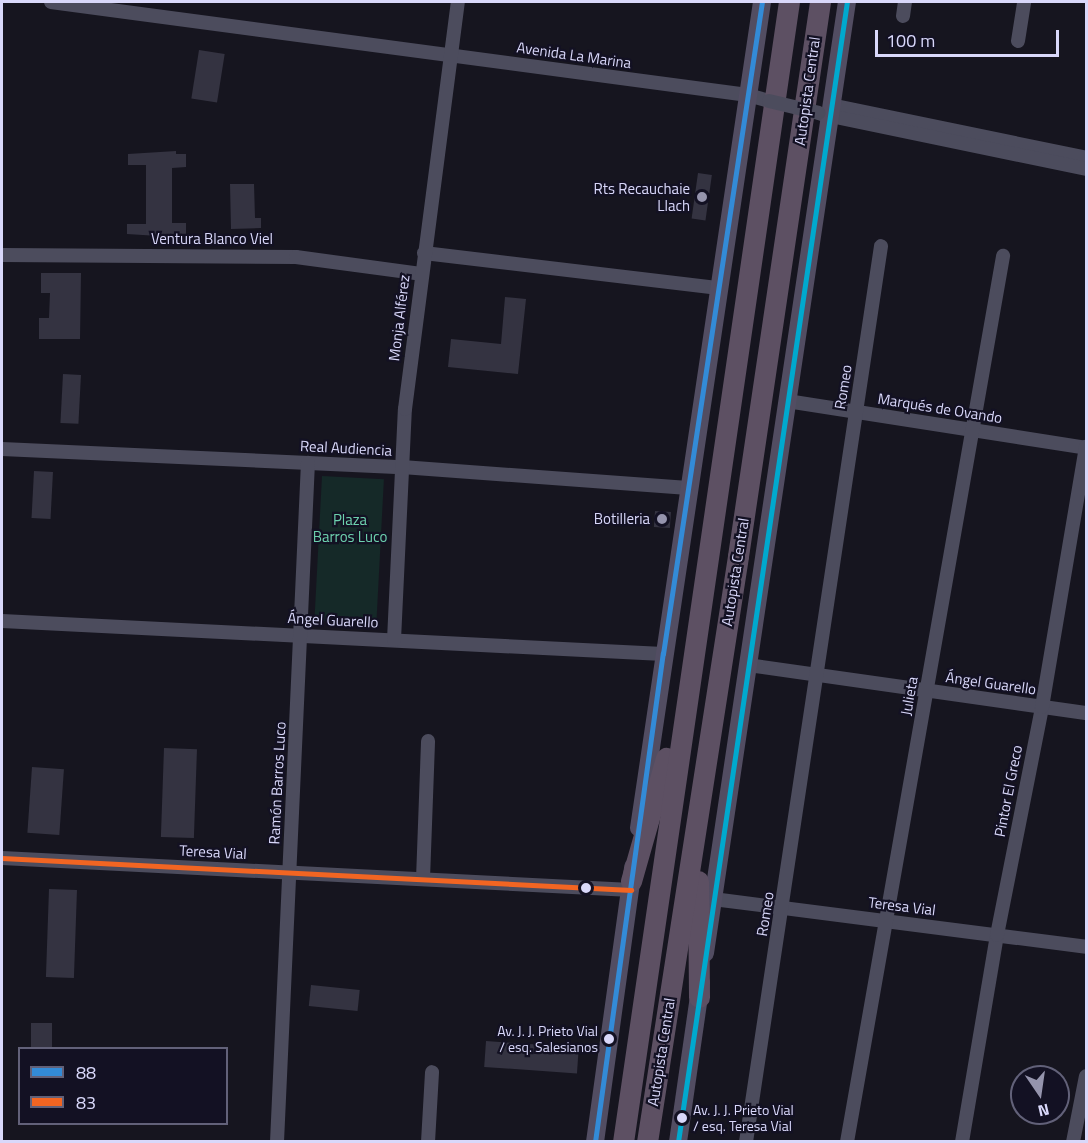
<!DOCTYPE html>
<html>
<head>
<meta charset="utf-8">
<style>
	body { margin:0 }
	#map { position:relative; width:1088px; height:1143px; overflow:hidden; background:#16151f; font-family:"Titillium Web",sans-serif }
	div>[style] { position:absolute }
	.green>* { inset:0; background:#152928; transform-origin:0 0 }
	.building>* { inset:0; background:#343341; transform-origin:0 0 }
	.minor>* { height:14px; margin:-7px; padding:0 7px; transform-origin:7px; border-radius:7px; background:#4c4c5d }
	.major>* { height:18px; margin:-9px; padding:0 9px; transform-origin:9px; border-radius:9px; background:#524d62 }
	.highway>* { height:21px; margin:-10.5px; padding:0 10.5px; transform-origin:10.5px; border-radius:10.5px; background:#5d5063 }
	.minor-bridge>* { height:14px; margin:-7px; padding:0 7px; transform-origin:7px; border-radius:7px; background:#4c4c5d }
	.bus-1>* { height:4.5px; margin:-2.25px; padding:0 2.25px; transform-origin:2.25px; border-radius:2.25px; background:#338bd7 }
	.bus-2>* { height:4.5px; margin:-2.25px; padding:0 2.25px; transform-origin:2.25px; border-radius:2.25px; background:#f26522 }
	.bus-3>* { height:4.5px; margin:-2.25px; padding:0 2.25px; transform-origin:2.25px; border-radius:2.25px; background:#00a9ce }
	.dots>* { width:16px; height:16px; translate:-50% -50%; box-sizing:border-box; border:3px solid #131123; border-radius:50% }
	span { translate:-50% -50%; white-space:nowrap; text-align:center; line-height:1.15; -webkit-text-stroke:4.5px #131123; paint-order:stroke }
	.bus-label { font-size:14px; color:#d9d8fa }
	.right { translate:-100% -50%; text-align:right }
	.left { translate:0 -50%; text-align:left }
	.street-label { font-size:15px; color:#d9d8fa }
	.poi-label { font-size:15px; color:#d9d8fa }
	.park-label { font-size:15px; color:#6dd1ae }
	.frame { position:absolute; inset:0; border:3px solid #d9d8fa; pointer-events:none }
	.legend { position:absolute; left:18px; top:1047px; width:210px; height:78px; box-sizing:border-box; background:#131123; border:2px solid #626179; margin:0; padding:8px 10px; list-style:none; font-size:18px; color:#d9d8fa }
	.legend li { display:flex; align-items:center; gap:12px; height:30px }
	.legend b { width:30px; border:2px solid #626179 }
	.north { position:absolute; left:1010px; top:1065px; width:60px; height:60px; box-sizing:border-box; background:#131123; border:2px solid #626179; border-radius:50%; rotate:167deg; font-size:16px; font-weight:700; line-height:24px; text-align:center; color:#d9d8fa }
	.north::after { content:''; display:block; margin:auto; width:21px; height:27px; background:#9594ad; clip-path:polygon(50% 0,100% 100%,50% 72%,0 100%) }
	.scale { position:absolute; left:875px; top:30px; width:184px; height:27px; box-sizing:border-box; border:3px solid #d9d8fa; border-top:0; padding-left:8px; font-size:18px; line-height:21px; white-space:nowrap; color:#d9d8fa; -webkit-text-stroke:4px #131123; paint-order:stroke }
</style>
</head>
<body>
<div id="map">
	<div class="green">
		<i style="left:322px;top:476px;width:62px;height:145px;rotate:3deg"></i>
	</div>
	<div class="building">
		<i style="left:199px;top:50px;width:26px;height:49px;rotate:9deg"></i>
		<i style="clip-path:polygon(176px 151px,176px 154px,186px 154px,186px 167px,172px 168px,172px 223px,186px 223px,186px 234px,174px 234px,174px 237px,127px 234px,127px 224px,146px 224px,146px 165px,128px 165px,128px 154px)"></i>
		<i style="left:698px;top:173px;width:14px;height:46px;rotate:8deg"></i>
		<i style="clip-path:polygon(230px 184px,254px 184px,255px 218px,261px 218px,261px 228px,231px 229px)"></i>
		<i style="clip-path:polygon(41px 273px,81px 273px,80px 339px,39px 339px,39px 318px,49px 318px,50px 293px,41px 293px)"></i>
		<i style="clip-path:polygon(505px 297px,526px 299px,518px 374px,448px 367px,451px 339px,501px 344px)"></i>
		<i style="left:63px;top:374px;width:18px;height:49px;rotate:3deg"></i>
		<i style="left:34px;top:471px;width:19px;height:47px;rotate:3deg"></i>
		<i style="left:655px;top:511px;width:16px;height:16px;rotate:4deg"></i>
		<i style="left:164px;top:748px;width:33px;height:89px;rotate:2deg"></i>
		<i style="left:32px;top:767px;width:32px;height:66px;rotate:4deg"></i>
		<i style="left:49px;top:889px;width:28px;height:88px;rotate:2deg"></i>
		<i style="left:311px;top:985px;width:49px;height:21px;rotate:6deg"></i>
		<i style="left:31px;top:1023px;width:21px;height:25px"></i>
		<i style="left:486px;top:1041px;width:93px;height:26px;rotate:4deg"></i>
	</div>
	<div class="minor">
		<i style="left:51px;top:2px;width:703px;rotate:7.6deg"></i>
		<i style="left:748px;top:95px;width:22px;rotate:16deg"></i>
		<i style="left:903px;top:16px;width:14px;rotate:-82deg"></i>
		<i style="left:1018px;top:41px;width:39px;rotate:-81deg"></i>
		<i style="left:831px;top:105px;width:260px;rotate:11.7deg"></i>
		<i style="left:821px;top:114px;width:271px;rotate:11.7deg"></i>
		<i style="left:424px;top:253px;width:297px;rotate:6.8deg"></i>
		<i style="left:2px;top:255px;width:294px;rotate:0.4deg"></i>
		<i style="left:296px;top:257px;width:126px;rotate:7.7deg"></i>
		<i style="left:787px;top:401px;width:303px;rotate:8.9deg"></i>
		<i style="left:2px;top:449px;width:400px;rotate:2.6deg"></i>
		<i style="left:402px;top:467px;width:287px;rotate:4.2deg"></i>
		<i style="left:2px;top:621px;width:662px;rotate:2.86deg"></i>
		<i style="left:394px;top:640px;width:231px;rotate:-87.3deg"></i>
		<i style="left:405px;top:409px;width:410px;rotate:-82.6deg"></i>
		<i style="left:748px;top:665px;width:341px;rotate:8.1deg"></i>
		<i style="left:2px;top:858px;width:630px;rotate:2.91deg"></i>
		<i style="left:423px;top:879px;width:138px;rotate:-87.9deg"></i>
		<i style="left:713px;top:899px;width:376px;rotate:7.3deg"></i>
		<i style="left:277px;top:1142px;width:680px;rotate:-87.39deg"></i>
		<i style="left:428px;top:1142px;width:70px;rotate:-86.7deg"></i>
		<i style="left:746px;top:1142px;width:906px;rotate:-81.43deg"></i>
		<i style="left:847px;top:1142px;width:900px;rotate:-80.01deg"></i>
		<i style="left:962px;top:1142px;width:210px;rotate:-80.4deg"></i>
		<i style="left:997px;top:935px;width:232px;rotate:-78.8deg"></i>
		<i style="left:1042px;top:707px;width:264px;rotate:-80.4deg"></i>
		<i style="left:1073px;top:1142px;width:67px;rotate:-78.9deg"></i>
	</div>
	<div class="major">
		<i style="left:639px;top:828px;width:835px;rotate:-81.53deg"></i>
		<i style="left:705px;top:953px;width:962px;rotate:-81.51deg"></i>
		<i style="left:595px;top:1142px;width:278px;rotate:-82.1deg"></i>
		<i style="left:678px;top:1142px;width:161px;rotate:-81.8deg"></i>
	</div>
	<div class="highway">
		<i style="left:631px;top:881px;width:128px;rotate:-74.1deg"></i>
		<i style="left:698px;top:881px;width:116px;rotate:89.5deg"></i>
		<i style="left:623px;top:1142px;width:1152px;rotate:-81.72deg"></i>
		<i style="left:647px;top:1142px;width:593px;rotate:-81.17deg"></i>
		<i style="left:738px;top:556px;width:560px;rotate:-81.58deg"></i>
	</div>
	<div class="minor-bridge">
		<i style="left:769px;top:101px;width:51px;rotate:13.5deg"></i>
	</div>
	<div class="bus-1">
		<i style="left:595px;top:1142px;width:493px;rotate:-82.1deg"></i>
		<i style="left:663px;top:654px;width:659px;rotate:-81.37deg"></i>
	</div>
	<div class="bus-2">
		<i style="left:2px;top:858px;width:630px;rotate:2.91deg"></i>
	</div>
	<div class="bus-3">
		<i style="left:678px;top:1142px;width:1152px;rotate:-81.57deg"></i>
	</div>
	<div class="dots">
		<i style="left:702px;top:197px;background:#9594ad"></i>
		<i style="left:662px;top:519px;background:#9594ad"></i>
		<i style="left:586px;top:888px;background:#d9d8fa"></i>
		<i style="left:609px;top:1039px;background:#d9d8fa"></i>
		<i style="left:682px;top:1118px;background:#d9d8fa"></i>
	</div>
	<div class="bus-label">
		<span class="right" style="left:598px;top:1039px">Av. J. J. Prieto Vial<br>/ esq. Salesianos</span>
		<span class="left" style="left:693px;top:1118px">Av. J. J. Prieto Vial<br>/ esq. Teresa Vial</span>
	</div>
	<div class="street-label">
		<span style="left:574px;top:55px;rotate:8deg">Avenida La Marina</span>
		<span style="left:807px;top:91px;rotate:-82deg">Autopista Central</span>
		<span style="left:212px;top:239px">Ventura Blanco Viel</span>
		<span style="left:399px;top:318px;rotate:-83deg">Monja Alférez</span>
		<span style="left:843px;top:387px;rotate:-81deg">Romeo</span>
		<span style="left:940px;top:408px;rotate:9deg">Marqués de Ovando</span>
		<span style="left:346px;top:448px;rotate:3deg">Real Audiencia</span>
		<span style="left:735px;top:572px;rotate:-81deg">Autopista Central</span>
		<span style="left:333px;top:620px;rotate:3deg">Ángel Guarello</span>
		<span style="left:991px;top:683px;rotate:8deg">Ángel Guarello</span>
		<span style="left:909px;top:696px;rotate:-80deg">Julieta</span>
		<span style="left:277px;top:783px;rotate:-87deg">Ramón Barros Luco</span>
		<span style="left:1008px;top:791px;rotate:-79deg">Pintor El Greco</span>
		<span style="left:213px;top:852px;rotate:3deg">Teresa Vial</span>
		<span style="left:902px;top:906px;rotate:7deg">Teresa Vial</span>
		<span style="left:765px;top:914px;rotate:-81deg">Romeo</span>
		<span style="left:661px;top:1052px;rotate:-81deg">Autopista Central</span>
	</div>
	<div class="poi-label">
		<span class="right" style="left:690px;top:197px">Rts Recauchaie<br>Llach</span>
		<span class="right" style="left:650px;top:519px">Botilleria</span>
	</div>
	<div class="park-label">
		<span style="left:350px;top:528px">Plaza<br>Barros Luco</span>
	</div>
	<div class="frame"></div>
	<ul class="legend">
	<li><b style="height:8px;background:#338bd7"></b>88</li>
	<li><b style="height:8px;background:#f26522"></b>83</li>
	</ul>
	<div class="north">N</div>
	<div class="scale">100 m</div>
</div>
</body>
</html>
